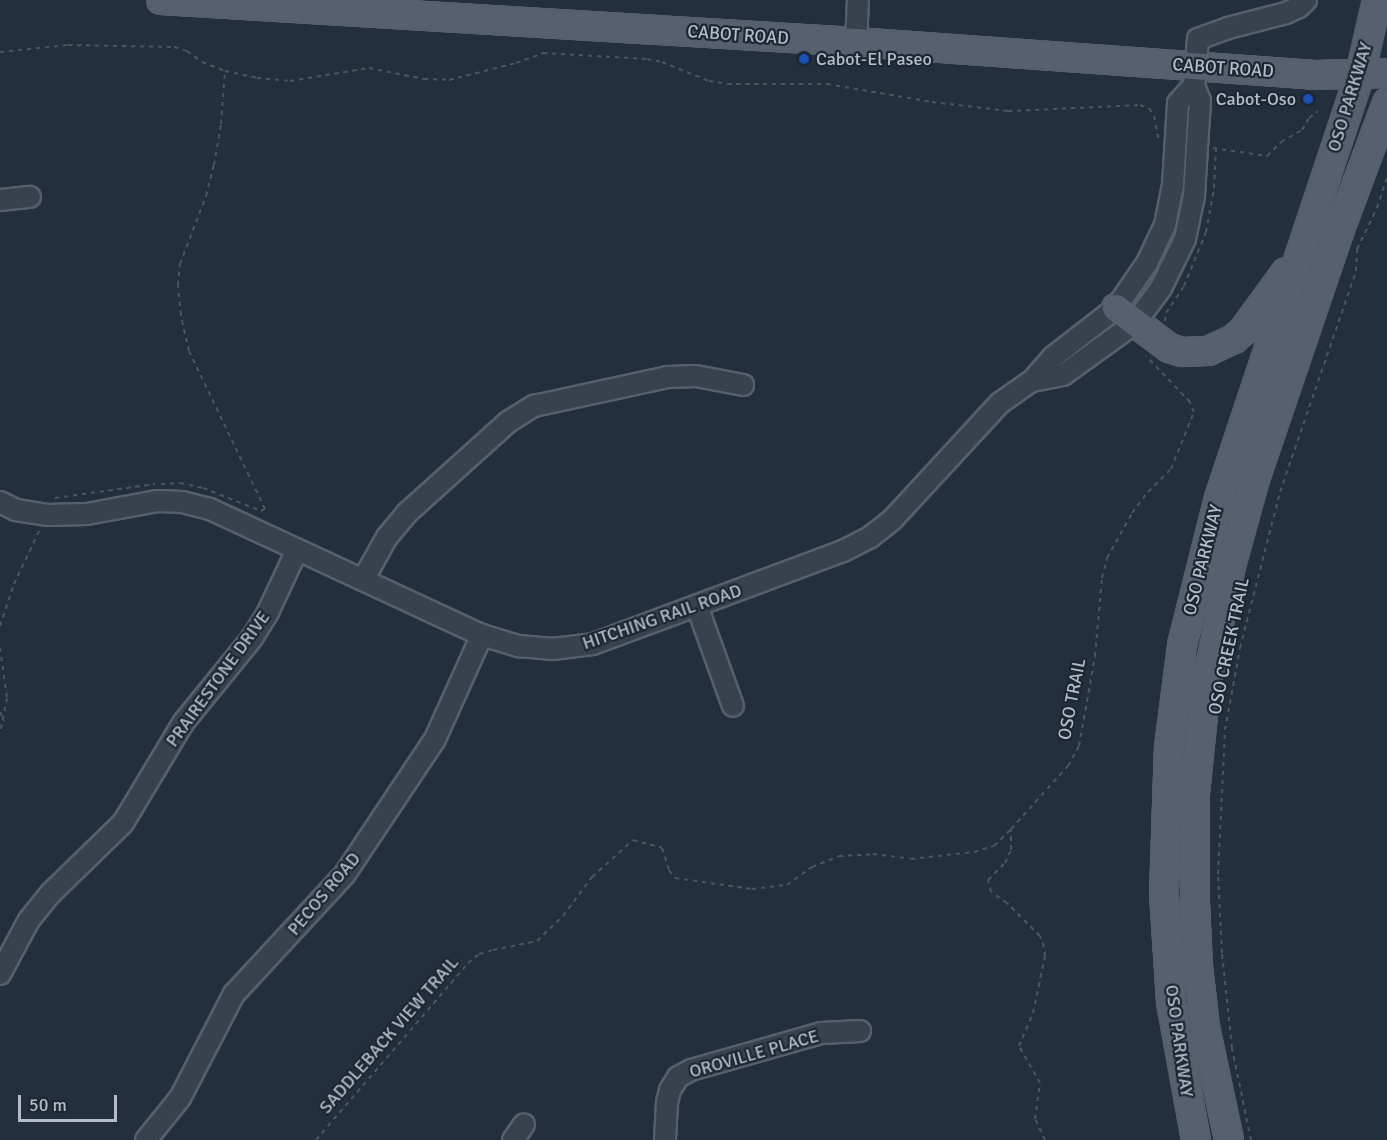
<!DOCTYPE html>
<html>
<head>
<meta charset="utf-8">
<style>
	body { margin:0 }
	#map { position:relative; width:1387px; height:1140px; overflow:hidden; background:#242f3e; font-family:Signika,sans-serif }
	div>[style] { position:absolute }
	.path>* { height:2px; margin-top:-1px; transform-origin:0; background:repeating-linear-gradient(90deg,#44595c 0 4.5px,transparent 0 9px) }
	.roads { filter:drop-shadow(2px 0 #565f6c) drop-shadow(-2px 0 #565f6c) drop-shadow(0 2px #565f6c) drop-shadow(0 -2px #565f6c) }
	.minor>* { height:20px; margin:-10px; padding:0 10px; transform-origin:10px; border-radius:10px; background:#38414e }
	.major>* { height:26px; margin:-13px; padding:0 13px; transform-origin:13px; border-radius:13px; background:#56606e }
	.dots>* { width:16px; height:16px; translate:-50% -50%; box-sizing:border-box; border:3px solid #1d2633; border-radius:50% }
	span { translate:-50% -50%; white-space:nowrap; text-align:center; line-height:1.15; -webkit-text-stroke:4.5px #1d2633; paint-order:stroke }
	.street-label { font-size:18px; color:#b4bcc9 }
	.poi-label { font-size:18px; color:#b4bcc9 }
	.left { translate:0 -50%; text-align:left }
	.right { translate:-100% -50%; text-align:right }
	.scale { position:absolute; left:18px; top:1095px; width:99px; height:27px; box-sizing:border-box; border:3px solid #b4bcc9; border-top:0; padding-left:8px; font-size:18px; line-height:21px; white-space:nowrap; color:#b4bcc9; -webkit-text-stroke:4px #1d2633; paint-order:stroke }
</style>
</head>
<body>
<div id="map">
	<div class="path">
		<i style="left:0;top:52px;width:68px;rotate:-5.9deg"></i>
		<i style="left:68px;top:45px;width:106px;rotate:1.1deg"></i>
		<i style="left:174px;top:47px;width:14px;rotate:17deg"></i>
		<i style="left:187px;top:51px;width:19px;rotate:36deg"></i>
		<i style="left:202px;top:62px;width:25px;rotate:21deg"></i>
		<i style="left:225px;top:71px;width:33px;rotate:12deg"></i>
		<i style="left:257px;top:78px;width:33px;rotate:5deg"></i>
		<i style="left:290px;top:81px;width:80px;rotate:-9.3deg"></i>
		<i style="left:369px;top:68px;width:56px;rotate:11.3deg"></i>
		<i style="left:424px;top:79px;width:25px;rotate:2deg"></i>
		<i style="left:449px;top:80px;width:69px;rotate:-14.2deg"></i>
		<i style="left:516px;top:63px;width:29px;rotate:-20deg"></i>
		<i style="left:543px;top:53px;width:104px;rotate:3.3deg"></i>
		<i style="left:647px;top:59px;width:15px;rotate:11deg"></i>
		<i style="left:662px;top:62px;width:51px;rotate:22deg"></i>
		<i style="left:709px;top:81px;width:18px;rotate:9deg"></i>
		<i style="left:727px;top:84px;width:100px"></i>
		<i style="left:827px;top:84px;width:107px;rotate:9.7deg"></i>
		<i style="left:932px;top:102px;width:77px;rotate:6.8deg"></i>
		<i style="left:1008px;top:111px;width:132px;rotate:-2.6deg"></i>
		<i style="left:1140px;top:105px;width:9px;rotate:18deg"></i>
		<i style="left:1149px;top:108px;width:9px;rotate:58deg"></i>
		<i style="left:1154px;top:116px;width:25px;rotate:79deg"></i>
		<i style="left:1213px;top:148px;width:55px;rotate:8.4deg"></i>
		<i style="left:1267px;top:156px;width:20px;rotate:-45deg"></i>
		<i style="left:1281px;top:142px;width:24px;rotate:-30deg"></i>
		<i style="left:1302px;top:130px;width:14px;rotate:-60deg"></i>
		<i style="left:1309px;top:118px;width:11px;rotate:-38deg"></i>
		<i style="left:1165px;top:321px;width:8px;rotate:-83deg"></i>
		<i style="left:1166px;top:313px;width:32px;rotate:-56deg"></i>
		<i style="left:1184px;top:286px;width:58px;rotate:-67.8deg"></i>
		<i style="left:1206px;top:232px;width:45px;rotate:-79.7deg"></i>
		<i style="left:1214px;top:188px;width:40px;rotate:-87.1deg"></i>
		<i style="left:161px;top:484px;width:19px;rotate:-3deg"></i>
		<i style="left:180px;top:483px;width:24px;rotate:12deg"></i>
		<i style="left:203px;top:488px;width:62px;rotate:21.6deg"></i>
		<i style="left:261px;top:511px;width:4px;rotate:-27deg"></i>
		<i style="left:265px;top:509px;width:175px;rotate:-115.7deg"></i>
		<i style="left:189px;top:351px;width:37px;rotate:-103deg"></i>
		<i style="left:181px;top:315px;width:30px;rotate:-96deg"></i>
		<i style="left:178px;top:285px;width:21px;rotate:-85deg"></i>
		<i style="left:180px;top:264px;width:73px;rotate:-69.1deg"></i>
		<i style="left:206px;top:196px;width:32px;rotate:-76deg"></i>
		<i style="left:214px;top:165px;width:42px;rotate:-80.3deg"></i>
		<i style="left:221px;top:124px;width:53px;rotate:-85.7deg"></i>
		<i style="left:55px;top:498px;width:101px;rotate:-8deg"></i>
		<i style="left:0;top:626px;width:44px;rotate:-71.6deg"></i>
		<i style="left:14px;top:584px;width:59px;rotate:-64.7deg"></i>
		<i style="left:0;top:648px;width:50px;rotate:82deg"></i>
		<i style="left:7px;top:698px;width:36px;rotate:101deg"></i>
		<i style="left:0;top:712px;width:10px;rotate:66deg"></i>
		<i style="left:316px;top:1140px;width:233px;rotate:-49.3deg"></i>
		<i style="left:468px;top:963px;width:14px;rotate:-39deg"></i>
		<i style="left:479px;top:954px;width:15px;rotate:-16deg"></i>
		<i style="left:493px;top:950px;width:45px;rotate:-11.6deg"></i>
		<i style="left:537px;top:941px;width:36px;rotate:-44deg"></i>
		<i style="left:563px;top:916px;width:49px;rotate:-53.4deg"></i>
		<i style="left:592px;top:877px;width:55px;rotate:-42.1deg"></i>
		<i style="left:633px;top:840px;width:30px;rotate:15deg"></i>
		<i style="left:662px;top:848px;width:23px;rotate:72deg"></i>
		<i style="left:669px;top:870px;width:10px;rotate:53deg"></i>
		<i style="left:675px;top:878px;width:78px;rotate:8.1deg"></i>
		<i style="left:752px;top:889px;width:35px;rotate:-7deg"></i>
		<i style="left:787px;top:885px;width:31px;rotate:-36deg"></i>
		<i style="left:812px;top:867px;width:29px;rotate:-22deg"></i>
		<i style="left:839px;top:856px;width:34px;rotate:-3deg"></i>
		<i style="left:873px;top:854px;width:38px;rotate:7deg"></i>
		<i style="left:911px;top:859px;width:63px;rotate:-6.3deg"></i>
		<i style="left:974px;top:852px;width:21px;rotate:-17deg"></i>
		<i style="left:994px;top:846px;width:24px;rotate:-45deg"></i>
		<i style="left:1045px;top:1140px;width:23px;rotate:-115deg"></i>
		<i style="left:1035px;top:1119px;width:36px;rotate:-82deg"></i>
		<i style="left:1040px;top:1083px;width:43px;rotate:-119.6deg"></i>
		<i style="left:1019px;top:1046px;width:36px;rotate:-67deg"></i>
		<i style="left:1033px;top:1013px;width:58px;rotate:-78.1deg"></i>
		<i style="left:1045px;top:956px;width:9px;rotate:-96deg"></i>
		<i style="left:1044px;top:947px;width:12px;rotate:-110deg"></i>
		<i style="left:1040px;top:936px;width:47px;rotate:-135deg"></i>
		<i style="left:1007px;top:903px;width:19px;rotate:-145deg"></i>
		<i style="left:991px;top:892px;width:12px;rotate:-104deg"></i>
		<i style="left:988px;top:880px;width:24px;rotate:-45deg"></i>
		<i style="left:1005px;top:863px;width:14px;rotate:-65deg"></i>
		<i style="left:1011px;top:850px;width:21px;rotate:-90deg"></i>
		<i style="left:1011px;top:829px;width:85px;rotate:-47.9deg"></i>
		<i style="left:1068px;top:766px;width:23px;rotate:-61deg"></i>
		<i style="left:1079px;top:746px;width:91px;rotate:-79.9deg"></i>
		<i style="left:1095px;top:656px;width:78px;rotate:-84.9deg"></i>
		<i style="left:1102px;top:578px;width:21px;rotate:-76deg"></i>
		<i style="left:1107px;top:558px;width:51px;rotate:-60.9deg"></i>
		<i style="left:1132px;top:513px;width:26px;rotate:-53deg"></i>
		<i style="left:1148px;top:492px;width:33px;rotate:-45deg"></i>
		<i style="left:1171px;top:469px;width:61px;rotate:-68deg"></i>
		<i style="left:1194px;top:412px;width:11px;rotate:-112deg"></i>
		<i style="left:1190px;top:402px;width:64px;rotate:-133.7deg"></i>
		<i style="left:1251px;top:1140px;width:94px;rotate:-101.7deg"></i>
		<i style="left:1232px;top:1048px;width:96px;rotate:-96deg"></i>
		<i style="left:1222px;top:953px;width:79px;rotate:-92.9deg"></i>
		<i style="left:1218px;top:874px;width:144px;rotate:-87.2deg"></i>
		<i style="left:1225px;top:730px;width:83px;rotate:-79.6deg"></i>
		<i style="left:1240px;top:648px;width:161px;rotate:-75.6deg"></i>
		<i style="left:1280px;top:492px;width:234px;rotate:-71deg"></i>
		<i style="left:1356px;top:271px;width:22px;rotate:-87deg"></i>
		<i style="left:1357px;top:249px;width:46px;rotate:-64deg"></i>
		<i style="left:1377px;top:208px;width:33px;rotate:-72deg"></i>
	</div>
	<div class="roads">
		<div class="minor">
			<i style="left:856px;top:42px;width:42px;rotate:-87.3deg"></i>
			<i style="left:0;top:200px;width:30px;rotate:-6deg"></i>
			<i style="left:1032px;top:381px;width:32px;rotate:-11deg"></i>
			<i style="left:1063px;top:375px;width:89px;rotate:-35.8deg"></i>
			<i style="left:1135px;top:323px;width:44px;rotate:-53.4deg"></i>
			<i style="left:1161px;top:288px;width:55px;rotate:-63.9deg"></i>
			<i style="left:1185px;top:239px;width:44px;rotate:-78.2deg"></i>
			<i style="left:1194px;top:196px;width:65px;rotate:-86.5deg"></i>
			<i style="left:1198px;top:131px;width:30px;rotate:-86deg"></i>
			<i style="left:1200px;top:101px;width:17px;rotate:-111deg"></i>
			<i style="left:1194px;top:85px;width:46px;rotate:-85deg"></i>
			<i style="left:1198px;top:39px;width:32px;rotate:-20deg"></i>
			<i style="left:1228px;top:28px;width:60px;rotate:-14.5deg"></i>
			<i style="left:1286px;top:13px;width:14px;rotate:-25deg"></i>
			<i style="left:1299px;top:7px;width:10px;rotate:-45deg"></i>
			<i style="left:0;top:502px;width:18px;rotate:27deg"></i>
			<i style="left:16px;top:510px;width:31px;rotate:9deg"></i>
			<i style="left:47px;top:515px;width:40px;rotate:-1.4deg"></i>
			<i style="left:87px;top:514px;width:71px;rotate:-10.5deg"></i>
			<i style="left:157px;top:501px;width:25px;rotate:2deg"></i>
			<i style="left:182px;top:502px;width:29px;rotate:14deg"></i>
			<i style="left:210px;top:509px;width:300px;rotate:24.9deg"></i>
			<i style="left:482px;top:635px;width:39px;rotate:17deg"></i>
			<i style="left:519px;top:646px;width:34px;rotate:5deg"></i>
			<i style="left:553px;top:649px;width:40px;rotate:-7.1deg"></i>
			<i style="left:593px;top:644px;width:267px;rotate:-20.4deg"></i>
			<i style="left:843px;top:551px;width:29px;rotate:-27deg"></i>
			<i style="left:869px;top:538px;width:29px;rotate:-38deg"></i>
			<i style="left:892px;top:520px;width:159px;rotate:-47.3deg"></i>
			<i style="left:1000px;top:403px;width:39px;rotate:-35deg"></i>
			<i style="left:1032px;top:381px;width:32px;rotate:-49deg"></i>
			<i style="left:1053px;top:357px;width:80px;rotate:-37.9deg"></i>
			<i style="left:1116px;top:308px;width:55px;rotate:-55.4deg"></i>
			<i style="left:1147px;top:263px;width:42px;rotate:-64.7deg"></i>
			<i style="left:1165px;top:225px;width:41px;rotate:-78.7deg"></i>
			<i style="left:1173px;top:185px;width:82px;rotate:-86.5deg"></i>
			<i style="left:1178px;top:103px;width:24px;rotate:-48deg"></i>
			<i style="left:363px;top:580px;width:49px;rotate:-60.8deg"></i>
			<i style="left:387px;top:537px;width:31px;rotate:-50deg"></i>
			<i style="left:407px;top:513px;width:136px;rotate:-42deg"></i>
			<i style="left:508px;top:422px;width:31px;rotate:-32deg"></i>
			<i style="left:534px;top:406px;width:137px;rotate:-12.2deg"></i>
			<i style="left:668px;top:377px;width:28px;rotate:-2deg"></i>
			<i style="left:696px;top:376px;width:48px;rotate:10.8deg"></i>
			<i style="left:697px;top:606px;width:106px;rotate:70.2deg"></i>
			<i style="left:0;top:974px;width:61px;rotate:-61.8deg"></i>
			<i style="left:29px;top:920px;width:35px;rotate:-51deg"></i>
			<i style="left:51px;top:893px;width:100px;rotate:-44.2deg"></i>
			<i style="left:123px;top:823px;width:117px;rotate:-59deg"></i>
			<i style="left:183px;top:723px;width:109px;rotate:-50.9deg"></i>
			<i style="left:252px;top:638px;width:31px;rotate:-58deg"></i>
			<i style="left:268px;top:612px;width:68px;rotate:-64.9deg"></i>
			<i style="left:146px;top:1140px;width:54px;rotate:-51deg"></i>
			<i style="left:180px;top:1098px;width:117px;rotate:-62.6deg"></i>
			<i style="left:234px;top:994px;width:163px;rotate:-47.2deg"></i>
			<i style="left:345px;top:874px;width:162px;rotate:-56.3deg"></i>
			<i style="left:435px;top:739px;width:114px;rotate:-65.7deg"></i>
			<i style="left:513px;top:1140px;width:19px;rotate:-55deg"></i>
			<i style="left:665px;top:1140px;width:37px;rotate:-87deg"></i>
			<i style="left:667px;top:1103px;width:13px;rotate:-77deg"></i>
			<i style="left:670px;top:1090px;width:15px;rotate:-58deg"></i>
			<i style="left:678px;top:1077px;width:15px;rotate:-28deg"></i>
			<i style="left:691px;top:1070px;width:136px;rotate:-15.8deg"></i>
			<i style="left:822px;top:1033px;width:38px;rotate:-3deg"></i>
		</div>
		<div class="major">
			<i style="left:161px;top:0;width:696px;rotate:3.46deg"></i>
			<i style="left:856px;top:42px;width:460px;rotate:4.1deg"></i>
			<i style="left:1315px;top:75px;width:72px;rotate:-1.6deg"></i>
			<i style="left:1116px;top:308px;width:66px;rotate:37deg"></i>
			<i style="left:1169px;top:348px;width:14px;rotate:17deg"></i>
			<i style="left:1182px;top:352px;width:26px;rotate:-2deg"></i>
			<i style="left:1208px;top:351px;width:29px;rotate:-25deg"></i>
			<i style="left:1234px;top:339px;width:12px;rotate:-42deg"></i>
			<i style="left:1243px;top:331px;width:73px;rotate:-53.9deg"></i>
			<i style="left:1196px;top:1140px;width:140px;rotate:-100.3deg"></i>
			<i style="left:1171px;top:1002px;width:108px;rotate:-93.7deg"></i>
			<i style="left:1164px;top:894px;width:147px;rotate:-88.1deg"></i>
			<i style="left:1169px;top:747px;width:103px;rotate:-82.7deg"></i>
			<i style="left:1182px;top:645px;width:152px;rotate:-75.9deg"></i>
			<i style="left:1219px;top:498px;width:446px;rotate:-71.6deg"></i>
			<i style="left:1360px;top:75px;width:77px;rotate:-77.2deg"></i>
			<i style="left:1229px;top:1140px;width:116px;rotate:-102deg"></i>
			<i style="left:1205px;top:1027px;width:61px;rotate:-96.5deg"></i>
			<i style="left:1198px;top:966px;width:64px;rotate:-92.7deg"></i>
			<i style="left:1195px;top:902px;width:108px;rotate:-90deg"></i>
			<i style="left:1195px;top:794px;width:110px;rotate:-84.2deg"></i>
			<i style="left:1206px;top:685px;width:122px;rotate:-78.1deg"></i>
			<i style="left:1231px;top:566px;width:90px;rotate:-74.6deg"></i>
			<i style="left:1255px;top:479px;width:261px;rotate:-71.2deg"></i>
			<i style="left:1339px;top:232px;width:138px;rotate:-69.6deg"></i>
		</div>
	</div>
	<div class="dots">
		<i style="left:804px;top:59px;background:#1a4fb4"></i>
		<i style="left:1308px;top:99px;background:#1a4fb4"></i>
	</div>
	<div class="street-label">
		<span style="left:738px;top:35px;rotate:4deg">CABOT ROAD</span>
		<span style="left:1223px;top:68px;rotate:4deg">CABOT ROAD</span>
		<span style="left:1350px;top:97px;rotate:-73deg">OSO PARKWAY</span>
		<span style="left:1203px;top:560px;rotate:-76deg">OSO PARKWAY</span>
		<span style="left:662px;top:617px;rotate:-19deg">HITCHING RAIL ROAD</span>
		<span style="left:1229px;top:646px;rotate:-78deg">OSO CREEK TRAIL</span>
		<span style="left:218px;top:679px;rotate:-54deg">PRAIRESTONE DRIVE</span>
		<span style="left:1072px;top:699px;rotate:-79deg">OSO TRAIL</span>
		<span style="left:324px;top:894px;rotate:-50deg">PECOS ROAD</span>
		<span style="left:389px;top:1035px;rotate:-49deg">SADDLEBACK VIEW TRAIL</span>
		<span style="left:1179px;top:1041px;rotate:82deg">OSO PARKWAY</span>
		<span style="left:754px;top:1054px;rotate:-16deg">OROVILLE PLACE</span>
	</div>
	<div class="poi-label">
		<span class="left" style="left:816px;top:59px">Cabot-El Paseo</span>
		<span class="right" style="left:1296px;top:99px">Cabot-Oso</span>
	</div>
	<div class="scale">50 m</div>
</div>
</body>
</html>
